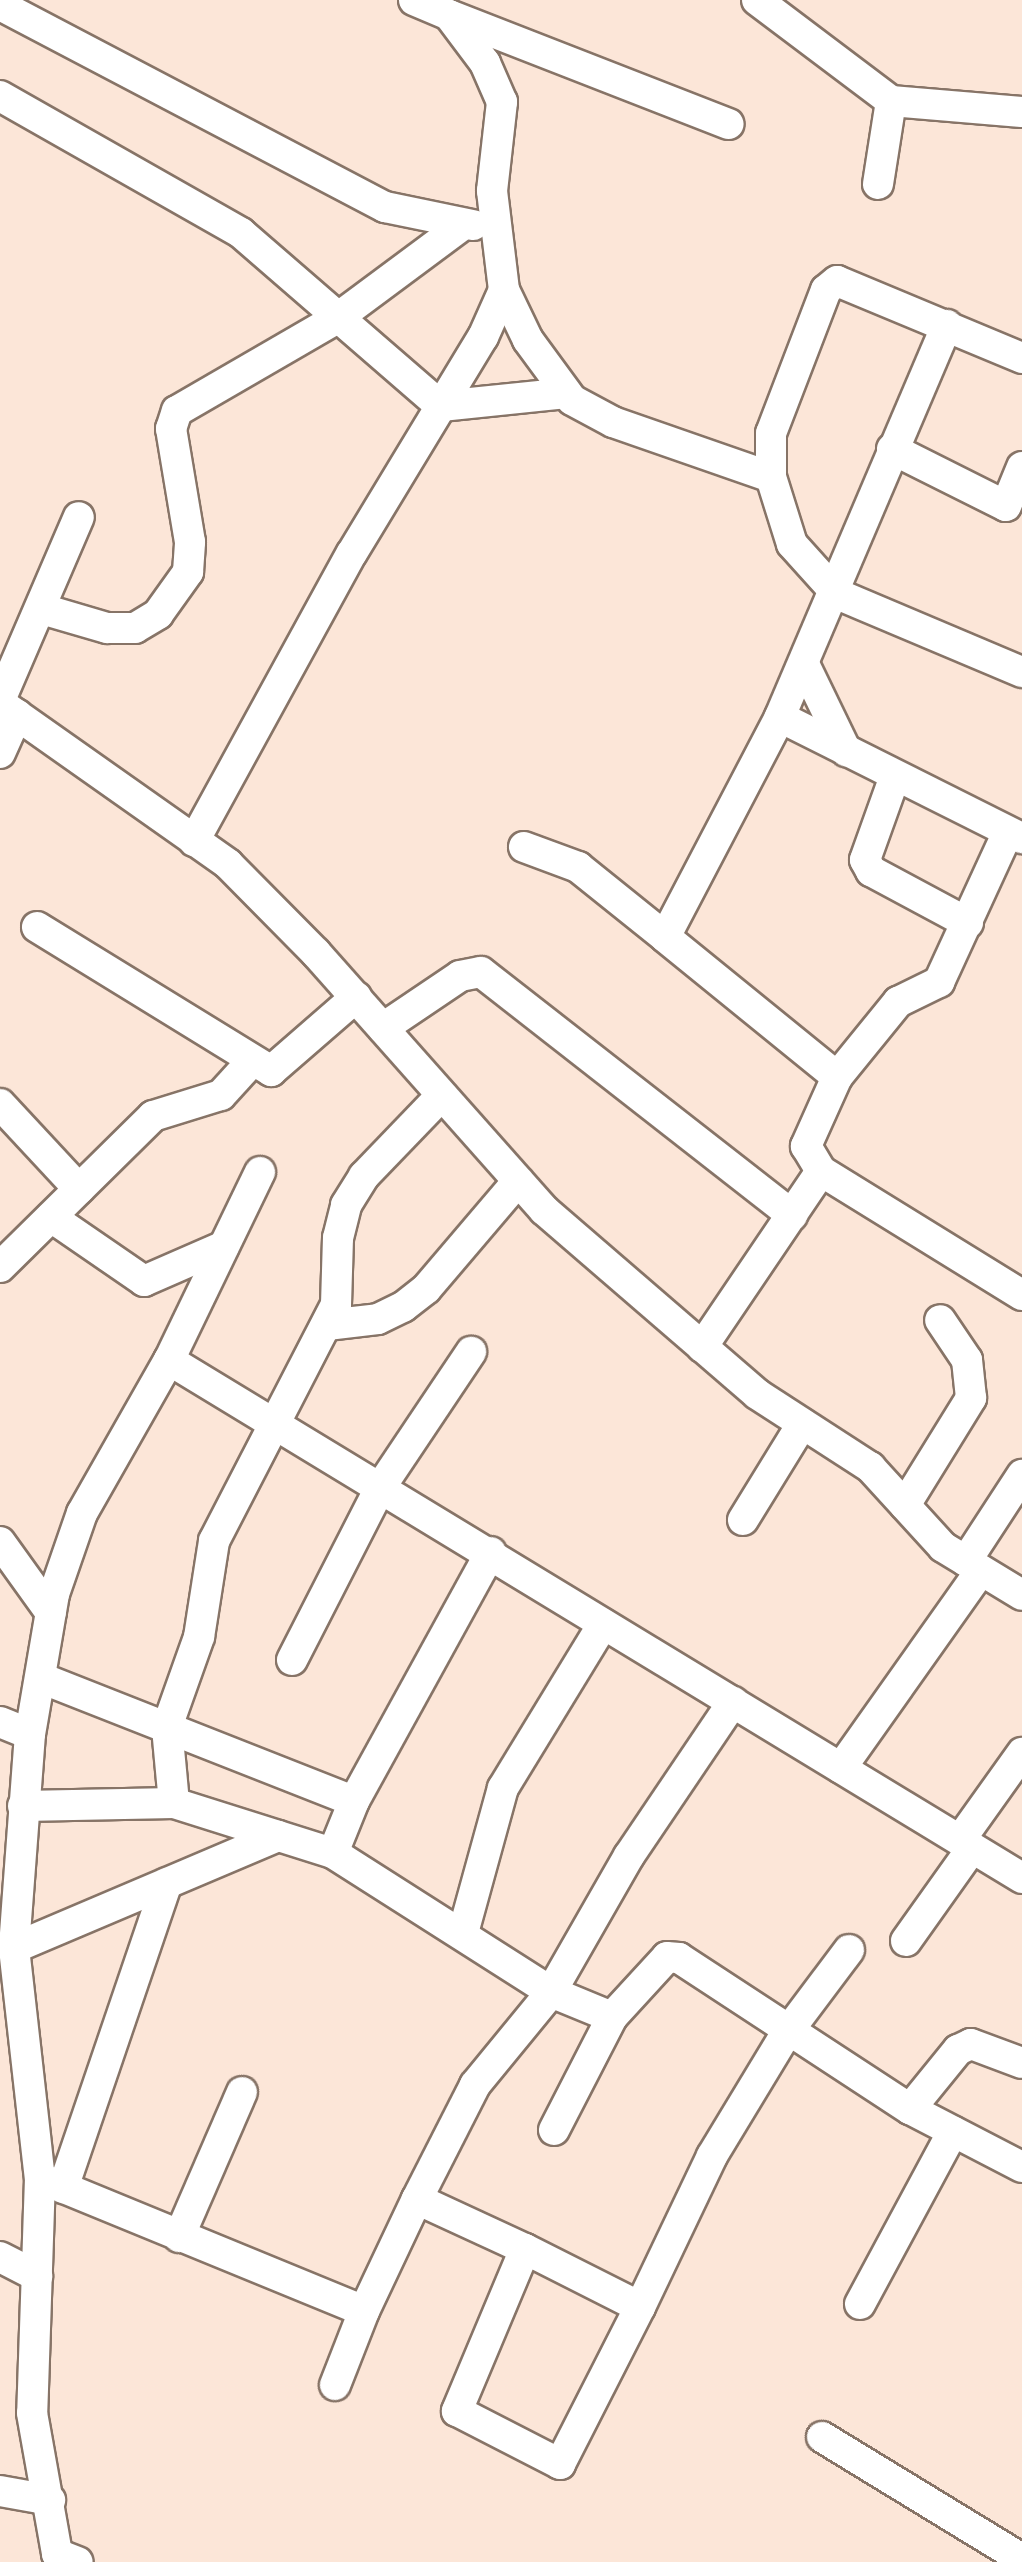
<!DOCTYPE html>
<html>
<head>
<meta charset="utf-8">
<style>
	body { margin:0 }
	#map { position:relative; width:1022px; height:2562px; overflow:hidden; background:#fce6d8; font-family:Cabin,sans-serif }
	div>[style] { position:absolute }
	.roads { filter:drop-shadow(2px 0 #877467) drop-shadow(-2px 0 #877467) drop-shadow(0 2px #877467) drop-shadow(0 -2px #877467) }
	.minor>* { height:30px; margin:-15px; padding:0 15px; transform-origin:15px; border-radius:15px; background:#fff }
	span { translate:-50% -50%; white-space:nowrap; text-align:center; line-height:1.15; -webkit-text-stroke:7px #fce6d8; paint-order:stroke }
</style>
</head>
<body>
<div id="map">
	<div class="roads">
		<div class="minor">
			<i style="left:757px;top:0;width:168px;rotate:37deg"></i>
			<i style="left:891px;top:101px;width:131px;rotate:4.8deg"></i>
			<i style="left:0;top:5px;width:435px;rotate:27.7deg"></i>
			<i style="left:385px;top:207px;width:90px;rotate:11.6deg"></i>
			<i style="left:449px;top:15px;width:300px;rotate:21.3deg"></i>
			<i style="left:0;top:96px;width:277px;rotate:29.6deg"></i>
			<i style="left:241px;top:233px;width:264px;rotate:40.9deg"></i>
			<i style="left:441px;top:406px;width:126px;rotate:-5.9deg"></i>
			<i style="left:878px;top:184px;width:84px;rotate:-81.1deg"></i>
			<i style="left:504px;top:290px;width:55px;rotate:64.4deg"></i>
			<i style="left:528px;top:340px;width:74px;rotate:53.7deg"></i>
			<i style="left:572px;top:400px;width:47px;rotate:28.2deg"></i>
			<i style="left:613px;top:422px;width:167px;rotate:19.2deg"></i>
			<i style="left:947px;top:325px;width:426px;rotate:113.1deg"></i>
			<i style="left:780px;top:717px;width:271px;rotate:26.6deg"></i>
			<i style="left:1022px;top:358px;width:200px;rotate:-157.4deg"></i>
			<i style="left:837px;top:281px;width:14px;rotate:141deg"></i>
			<i style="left:826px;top:290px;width:153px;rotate:111deg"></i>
			<i style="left:771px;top:433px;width:44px;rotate:90deg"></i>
			<i style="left:771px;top:477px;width:70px;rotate:72.6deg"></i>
			<i style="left:792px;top:544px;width:67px;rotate:48deg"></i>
			<i style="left:837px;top:594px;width:201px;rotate:22.9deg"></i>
			<i style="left:892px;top:449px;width:127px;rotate:26.6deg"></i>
			<i style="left:1006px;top:506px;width:42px;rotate:-67.7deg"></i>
			<i style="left:42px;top:609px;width:68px;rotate:16.3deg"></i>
			<i style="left:107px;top:628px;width:28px"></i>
			<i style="left:135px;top:628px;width:27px;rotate:-31deg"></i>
			<i style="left:158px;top:614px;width:52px;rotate:-54.5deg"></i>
			<i style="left:188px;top:572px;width:30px;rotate:-86deg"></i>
			<i style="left:190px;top:542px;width:115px;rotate:-99.5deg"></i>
			<i style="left:171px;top:429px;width:19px;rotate:-72deg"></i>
			<i style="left:177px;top:411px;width:184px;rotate:-30.1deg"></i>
			<i style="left:336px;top:319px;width:159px;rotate:-36.6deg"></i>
			<i style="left:804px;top:664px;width:97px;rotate:64.2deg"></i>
			<i style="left:0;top:700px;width:199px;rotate:-66.7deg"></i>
			<i style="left:0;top:703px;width:279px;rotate:35.2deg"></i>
			<i style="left:228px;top:864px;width:125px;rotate:45.3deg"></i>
			<i style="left:316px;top:953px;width:344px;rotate:48.4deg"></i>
			<i style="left:544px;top:1210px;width:281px;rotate:40.8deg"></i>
			<i style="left:757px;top:1394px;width:135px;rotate:32.9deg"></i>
			<i style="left:870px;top:1467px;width:108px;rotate:47.6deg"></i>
			<i style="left:943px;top:1547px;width:92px;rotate:31.3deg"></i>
			<i style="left:780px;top:717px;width:248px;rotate:117.6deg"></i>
			<i style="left:665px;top:937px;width:222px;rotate:39.1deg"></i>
			<i style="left:837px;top:1077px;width:76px;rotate:114.2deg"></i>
			<i style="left:806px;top:1146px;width:29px;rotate:59deg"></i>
			<i style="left:0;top:753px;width:42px;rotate:-65.9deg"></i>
			<i style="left:895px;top:776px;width:89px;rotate:109.7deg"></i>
			<i style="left:865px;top:860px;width:13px;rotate:61deg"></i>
			<i style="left:871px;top:871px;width:110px;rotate:28.2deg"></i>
			<i style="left:194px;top:841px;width:328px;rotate:-61.3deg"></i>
			<i style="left:352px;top:553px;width:253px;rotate:-58.8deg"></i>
			<i style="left:483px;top:337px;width:51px;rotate:-65.9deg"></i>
			<i style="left:504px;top:290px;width:100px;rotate:-96.9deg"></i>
			<i style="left:492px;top:191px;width:90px;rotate:-83.6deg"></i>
			<i style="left:502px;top:102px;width:43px;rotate:-113.6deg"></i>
			<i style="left:485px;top:63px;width:60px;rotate:-126.9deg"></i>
			<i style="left:449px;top:15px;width:38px;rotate:-157deg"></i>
			<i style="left:524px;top:847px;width:58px;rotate:20.3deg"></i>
			<i style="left:578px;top:867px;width:112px;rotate:38.8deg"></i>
			<i style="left:37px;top:927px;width:275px;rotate:31.6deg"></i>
			<i style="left:271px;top:1071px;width:113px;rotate:-41deg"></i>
			<i style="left:383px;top:1028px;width:93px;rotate:-34deg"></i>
			<i style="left:460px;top:976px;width:21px;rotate:-11deg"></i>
			<i style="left:481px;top:972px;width:395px;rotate:38deg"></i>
			<i style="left:837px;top:1077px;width:97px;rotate:-50.9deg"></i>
			<i style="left:898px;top:1002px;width:46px;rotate:-26deg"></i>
			<i style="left:939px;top:982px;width:163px;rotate:-65.3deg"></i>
			<i style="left:0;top:1104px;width:116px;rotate:47.1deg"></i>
			<i style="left:260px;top:1172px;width:209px;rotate:115.8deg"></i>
			<i style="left:169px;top:1360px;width:998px;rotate:31.27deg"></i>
			<i style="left:51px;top:1217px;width:113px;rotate:34.5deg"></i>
			<i style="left:144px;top:1281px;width:87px;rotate:-23.6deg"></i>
			<i style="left:0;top:1267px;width:215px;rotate:-44.6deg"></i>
			<i style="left:153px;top:1116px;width:71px;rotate:-17.2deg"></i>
			<i style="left:221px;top:1095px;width:46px;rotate:-47.6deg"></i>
			<i style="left:327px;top:1325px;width:51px;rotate:-6.7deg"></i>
			<i style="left:378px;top:1319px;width:28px;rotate:-26deg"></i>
			<i style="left:403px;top:1307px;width:29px;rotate:-38deg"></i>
			<i style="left:426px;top:1289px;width:142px;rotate:-49.6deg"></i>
			<i style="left:702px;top:1347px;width:212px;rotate:-55.9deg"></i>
			<i style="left:821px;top:1171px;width:236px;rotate:31.7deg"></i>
			<i style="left:169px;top:1360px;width:176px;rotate:119.6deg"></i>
			<i style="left:82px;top:1513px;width:86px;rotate:109.1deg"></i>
			<i style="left:54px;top:1594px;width:142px;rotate:99.7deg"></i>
			<i style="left:30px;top:1734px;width:215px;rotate:94.3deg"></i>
			<i style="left:14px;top:1948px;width:231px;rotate:83.6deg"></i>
			<i style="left:40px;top:2178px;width:350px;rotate:22.3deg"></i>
			<i style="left:364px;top:2311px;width:124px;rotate:-64.7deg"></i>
			<i style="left:905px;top:1505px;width:126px;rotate:-58.3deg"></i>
			<i style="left:971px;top:1398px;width:38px;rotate:-96deg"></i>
			<i style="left:967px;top:1360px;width:48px;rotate:-124deg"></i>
			<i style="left:743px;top:1520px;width:113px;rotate:-58.4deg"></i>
			<i style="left:0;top:1542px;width:87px;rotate:54.3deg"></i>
			<i style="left:966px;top:1561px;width:103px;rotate:-56.9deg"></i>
			<i style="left:292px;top:1660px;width:193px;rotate:-62.9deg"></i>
			<i style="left:380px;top:1488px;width:164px;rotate:-56.2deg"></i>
			<i style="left:41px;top:1678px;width:336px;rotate:21.5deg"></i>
			<i style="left:354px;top:1801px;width:284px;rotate:-61.2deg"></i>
			<i style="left:0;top:1722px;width:32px;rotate:22deg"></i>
			<i style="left:841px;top:1768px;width:242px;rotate:-54.7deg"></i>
			<i style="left:354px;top:1801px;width:56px;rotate:112deg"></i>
			<i style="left:333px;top:1853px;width:259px;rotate:32.5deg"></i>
			<i style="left:551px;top:1992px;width:157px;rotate:-60.2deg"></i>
			<i style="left:629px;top:1856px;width:186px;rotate:-56deg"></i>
			<i style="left:174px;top:1803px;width:76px;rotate:-95.3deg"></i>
			<i style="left:167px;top:1727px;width:96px;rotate:-70.4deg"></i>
			<i style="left:199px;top:1637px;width:97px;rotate:-81.1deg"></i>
			<i style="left:214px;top:1541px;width:266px;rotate:-62.7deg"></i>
			<i style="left:336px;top:1305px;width:67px;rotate:-88.3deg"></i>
			<i style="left:338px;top:1238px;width:34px;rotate:-76deg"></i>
			<i style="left:346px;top:1205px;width:34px;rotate:-58deg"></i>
			<i style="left:364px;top:1176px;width:112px;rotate:-46.1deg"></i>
			<i style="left:23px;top:1806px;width:151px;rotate:-1.1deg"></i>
			<i style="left:174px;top:1803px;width:167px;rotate:17.5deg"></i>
			<i style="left:960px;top:1840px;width:107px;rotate:-54.5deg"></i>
			<i style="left:463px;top:1933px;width:150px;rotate:-74.6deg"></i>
			<i style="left:503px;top:1788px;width:192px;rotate:-58.6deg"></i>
			<i style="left:906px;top:1941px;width:114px;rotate:-54.6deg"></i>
			<i style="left:14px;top:1948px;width:287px;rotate:-23deg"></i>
			<i style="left:910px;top:2109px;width:76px;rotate:-50.9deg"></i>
			<i style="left:958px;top:2050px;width:14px;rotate:-25deg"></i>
			<i style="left:971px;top:2044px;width:54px;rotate:20.4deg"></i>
			<i style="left:554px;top:2130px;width:127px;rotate:-62.8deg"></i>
			<i style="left:612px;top:2017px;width:81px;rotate:-47.5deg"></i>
			<i style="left:667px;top:1957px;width:12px;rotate:5deg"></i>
			<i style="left:679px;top:1958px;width:276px;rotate:33.2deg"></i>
			<i style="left:910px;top:2109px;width:126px;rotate:27.4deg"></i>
			<i style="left:40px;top:2178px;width:235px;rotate:91.9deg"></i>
			<i style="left:32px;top:2413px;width:143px;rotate:79.9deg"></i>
			<i style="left:57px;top:2554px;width:22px;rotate:21deg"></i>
			<i style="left:63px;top:2188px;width:322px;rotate:-71.2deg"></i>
			<i style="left:179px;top:2237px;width:158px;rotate:-66.5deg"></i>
			<i style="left:525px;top:2249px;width:119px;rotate:-155.2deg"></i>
			<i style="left:417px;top:2199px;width:128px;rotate:-63deg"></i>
			<i style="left:475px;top:2085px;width:120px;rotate:-50.7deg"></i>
			<i style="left:551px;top:1992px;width:66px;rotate:22.3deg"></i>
			<i style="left:0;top:2257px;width:42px;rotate:27.2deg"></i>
			<i style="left:860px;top:2304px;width:196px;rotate:-61.7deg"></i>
			<i style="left:640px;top:2307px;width:129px;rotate:-153.2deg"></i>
			<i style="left:525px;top:2249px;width:176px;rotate:112.8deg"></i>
			<i style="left:457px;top:2411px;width:116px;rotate:27.2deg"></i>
			<i style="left:560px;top:2464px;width:176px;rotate:-63deg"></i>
			<i style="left:640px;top:2307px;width:167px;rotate:-64.5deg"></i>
			<i style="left:712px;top:2156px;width:143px;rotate:-58.8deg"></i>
			<i style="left:786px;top:2034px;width:105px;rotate:-53.1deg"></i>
			<i style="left:335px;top:2385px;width:79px;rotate:-68.6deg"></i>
			<i style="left:822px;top:2437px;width:234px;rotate:31.4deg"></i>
			<i style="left:0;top:2491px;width:51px;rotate:10.2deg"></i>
		</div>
	</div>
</div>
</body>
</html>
